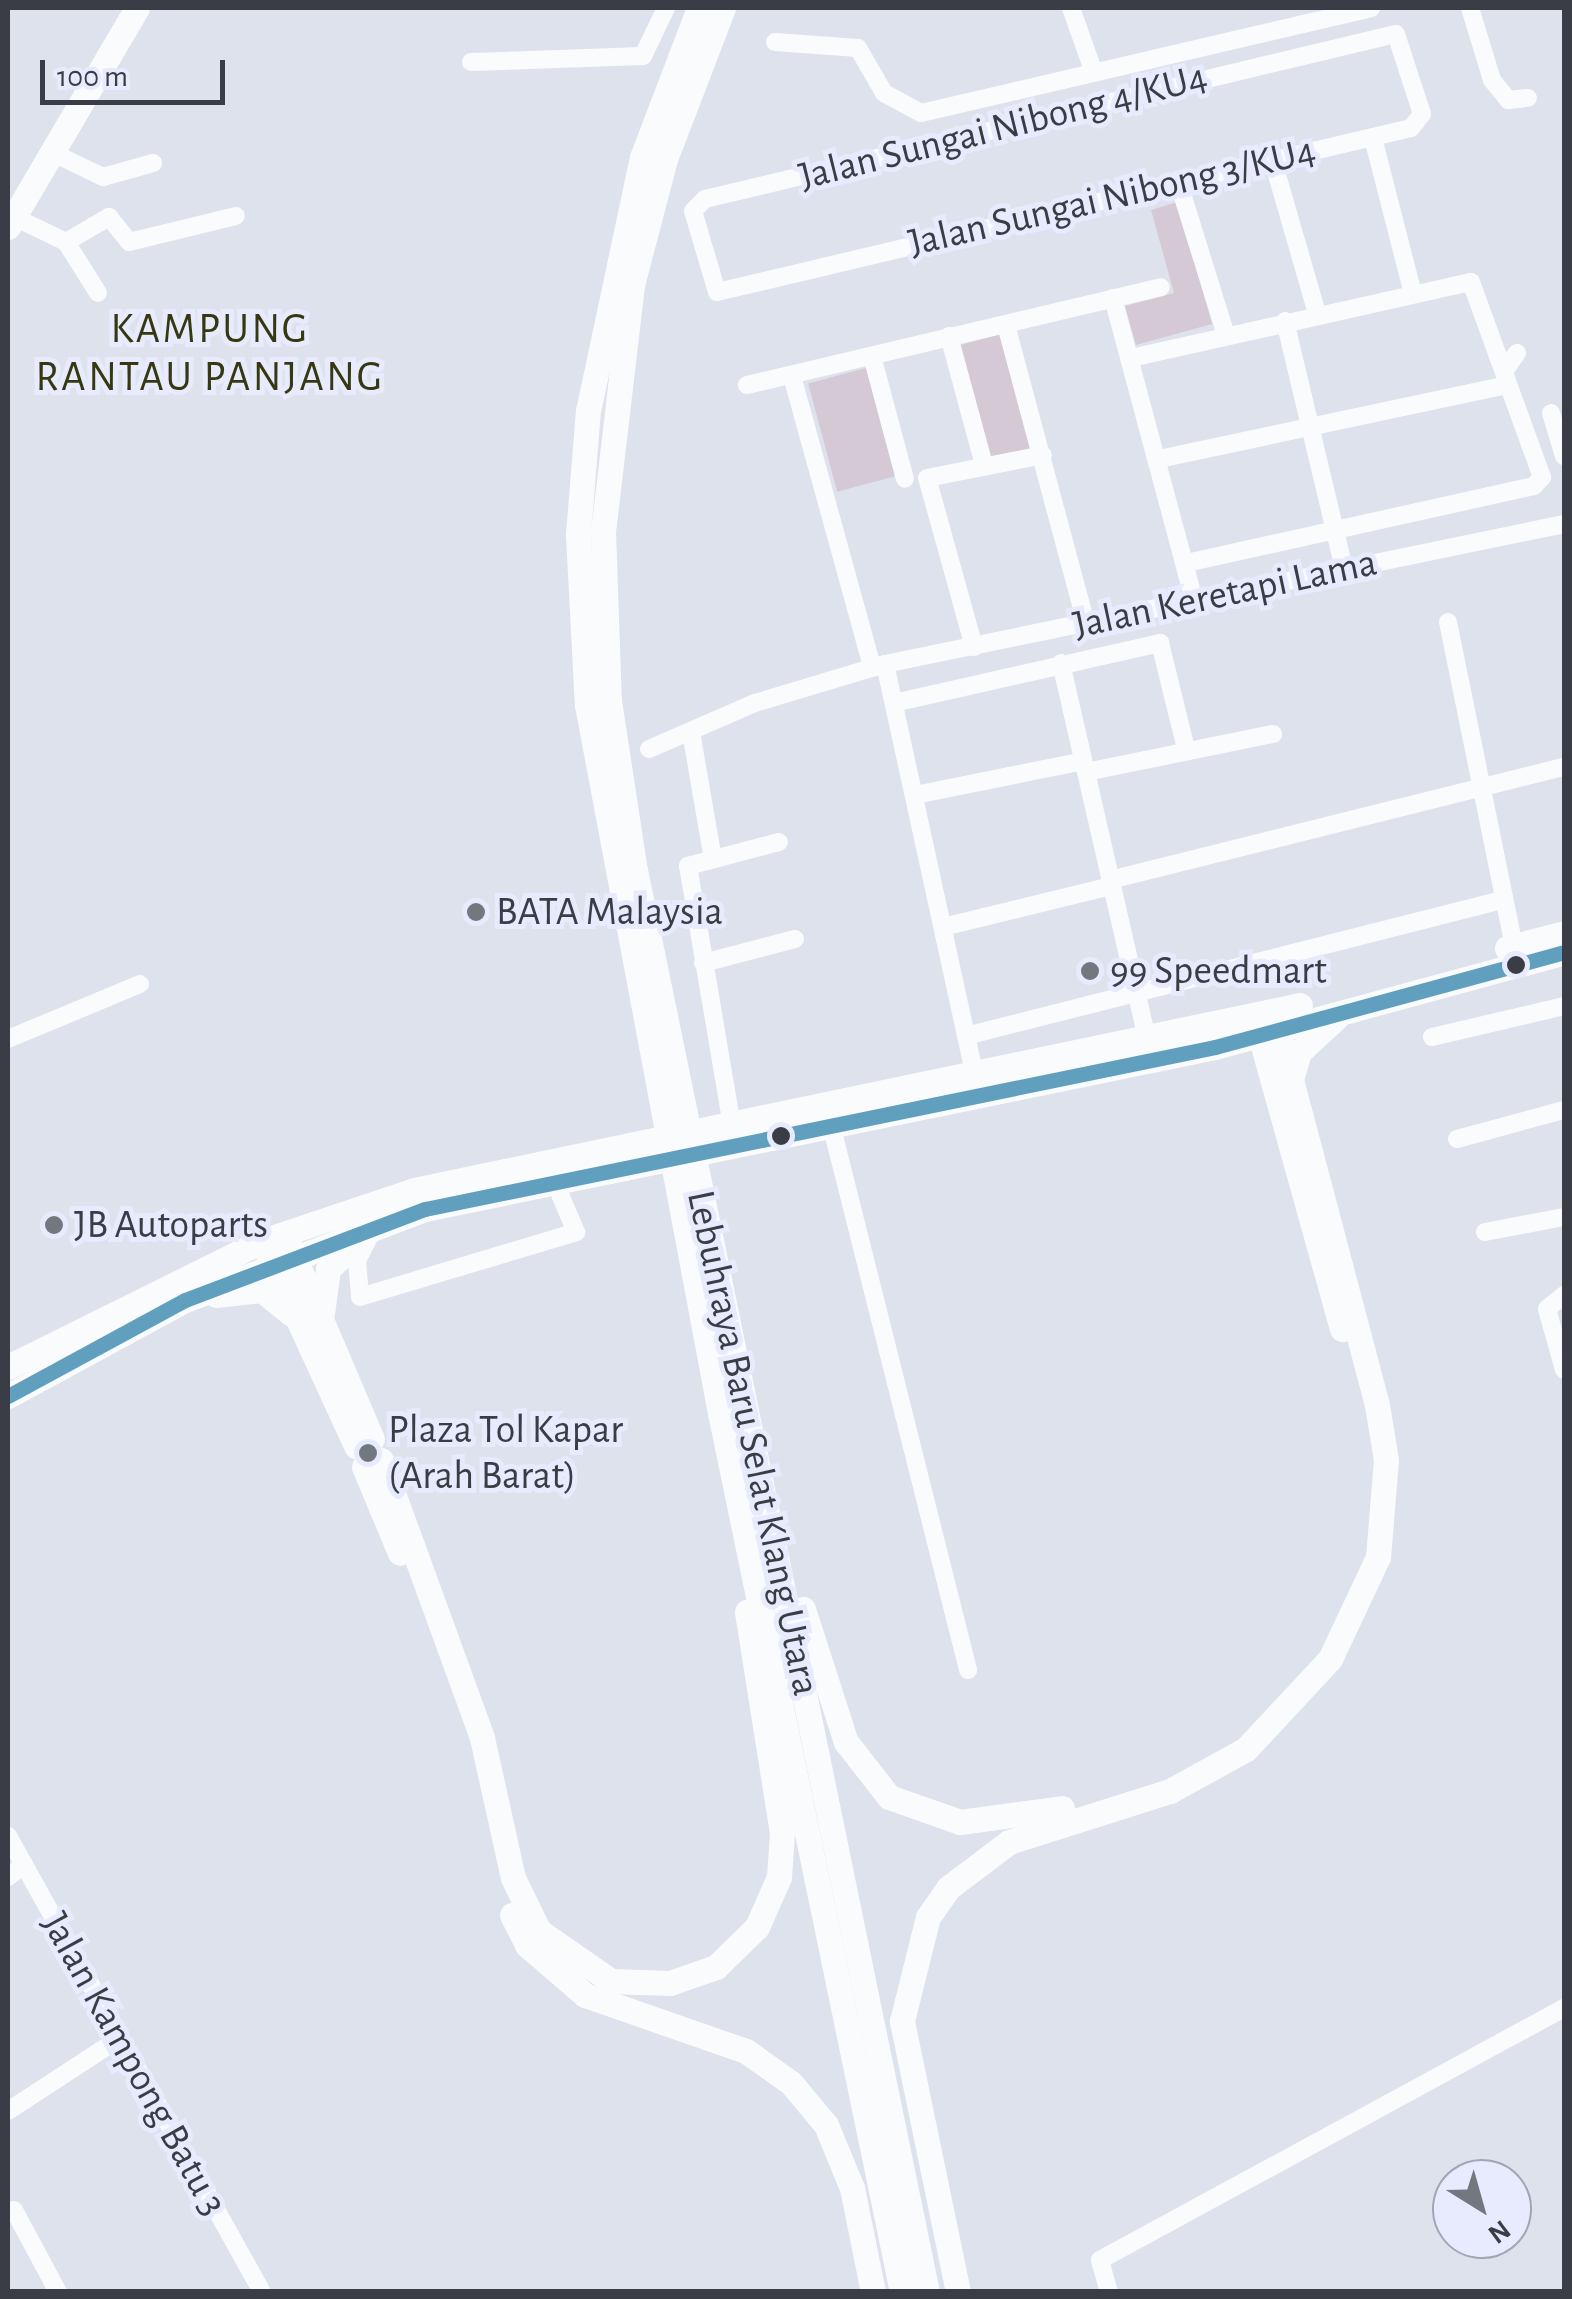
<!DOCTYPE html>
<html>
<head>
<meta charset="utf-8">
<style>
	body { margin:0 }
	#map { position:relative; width:1572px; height:2299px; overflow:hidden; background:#dee2ed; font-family:"Alegreya Sans",sans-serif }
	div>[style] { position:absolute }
	.green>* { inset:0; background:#d5c9d6; transform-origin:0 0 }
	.minor>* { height:18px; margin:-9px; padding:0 9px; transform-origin:9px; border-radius:9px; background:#fafbfc }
	.highway>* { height:25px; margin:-12.5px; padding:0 12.5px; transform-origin:12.5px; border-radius:12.5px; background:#fafbfc }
	.bus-1>* { height:15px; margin:-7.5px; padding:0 7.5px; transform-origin:7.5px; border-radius:7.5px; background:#60a0be }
	.dots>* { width:28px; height:28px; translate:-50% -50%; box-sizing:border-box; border:5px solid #e7ebfd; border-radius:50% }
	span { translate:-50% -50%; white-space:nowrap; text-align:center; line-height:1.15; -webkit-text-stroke:10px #e7ebfd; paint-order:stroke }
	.street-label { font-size:40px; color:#3a3d45 }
	.poi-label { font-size:40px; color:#3a3d45 }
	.left { translate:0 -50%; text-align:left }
	.neighbourhood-label { font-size:42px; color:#353810; letter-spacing:2.5px }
	.frame { position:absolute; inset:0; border:10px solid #3a3d45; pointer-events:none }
	.north { position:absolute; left:1432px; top:2159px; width:100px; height:100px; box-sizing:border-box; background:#e7ebfd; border:2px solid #a2a5b3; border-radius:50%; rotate:143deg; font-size:28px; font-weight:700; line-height:40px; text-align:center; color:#3a3d45 }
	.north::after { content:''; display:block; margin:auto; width:35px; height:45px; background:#737780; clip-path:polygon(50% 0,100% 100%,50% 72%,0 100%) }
	.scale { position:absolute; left:40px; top:60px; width:185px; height:45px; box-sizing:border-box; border:5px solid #3a3d45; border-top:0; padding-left:12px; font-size:30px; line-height:35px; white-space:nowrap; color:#3a3d45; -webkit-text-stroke:8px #e7ebfd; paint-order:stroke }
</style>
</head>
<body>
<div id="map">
	<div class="green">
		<i style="clip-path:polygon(1178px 202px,1212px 324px,1136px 345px,1125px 306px,1174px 293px,1151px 210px)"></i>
		<i style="left:1001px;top:334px;width:118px;height:44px;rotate:75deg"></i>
		<i style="left:870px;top:367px;width:112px;height:64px;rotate:75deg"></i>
	</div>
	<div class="minor">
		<i style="left:1071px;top:8px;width:69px;rotate:70.5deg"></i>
		<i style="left:1470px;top:8px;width:75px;rotate:73deg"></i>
		<i style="left:1492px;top:80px;width:26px;rotate:51deg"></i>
		<i style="left:1508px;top:100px;width:20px;rotate:-6deg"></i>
		<i style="left:1396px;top:34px;width:84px;rotate:72deg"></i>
		<i style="left:1422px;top:114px;width:18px;rotate:128deg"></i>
		<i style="left:1411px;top:128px;width:713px;rotate:166.7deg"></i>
		<i style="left:717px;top:292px;width:84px;rotate:-106.5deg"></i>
		<i style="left:693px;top:211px;width:17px;rotate:-45deg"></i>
		<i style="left:705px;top:199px;width:710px;rotate:-13.43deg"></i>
		<i style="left:775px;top:42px;width:83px;rotate:4.1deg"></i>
		<i style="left:858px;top:48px;width:52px;rotate:60deg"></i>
		<i style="left:884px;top:93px;width:42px;rotate:28.4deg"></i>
		<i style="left:921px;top:113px;width:462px;rotate:-13.1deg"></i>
		<i style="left:471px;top:62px;width:172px;rotate:-2deg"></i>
		<i style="left:643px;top:56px;width:53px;rotate:-64.4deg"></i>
		<i style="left:1373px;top:138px;width:157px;rotate:75.6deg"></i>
		<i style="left:51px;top:152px;width:58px;rotate:25.7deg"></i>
		<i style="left:103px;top:177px;width:52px;rotate:-15.6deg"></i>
		<i style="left:1273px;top:161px;width:158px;rotate:73.9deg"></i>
		<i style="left:1178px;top:181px;width:161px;rotate:72.7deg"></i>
		<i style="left:14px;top:217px;width:58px;rotate:25.7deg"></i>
		<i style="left:66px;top:242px;width:60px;rotate:57.9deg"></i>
		<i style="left:66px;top:242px;width:50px;rotate:-30.2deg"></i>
		<i style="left:109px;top:217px;width:32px;rotate:51deg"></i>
		<i style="left:129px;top:242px;width:110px;rotate:-13.7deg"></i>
		<i style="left:1113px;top:298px;width:313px;rotate:75deg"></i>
		<i style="left:1285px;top:321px;width:254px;rotate:76.6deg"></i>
		<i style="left:1006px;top:325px;width:309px;rotate:75deg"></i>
		<i style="left:949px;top:336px;width:134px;rotate:74.8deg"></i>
		<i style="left:872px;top:356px;width:127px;rotate:75deg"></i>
		<i style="left:1131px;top:358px;width:348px;rotate:-12.6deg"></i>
		<i style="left:1471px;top:282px;width:208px;rotate:70deg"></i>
		<i style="left:1542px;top:477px;width:12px;rotate:132deg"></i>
		<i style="left:1534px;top:486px;width:356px;rotate:167.5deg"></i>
		<i style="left:1505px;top:370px;width:21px;rotate:-55deg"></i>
		<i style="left:792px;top:376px;width:302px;rotate:74.6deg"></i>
		<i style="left:747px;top:385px;width:425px;rotate:-13.3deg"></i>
		<i style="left:1551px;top:413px;width:45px;rotate:73.2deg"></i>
		<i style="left:1159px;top:459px;width:356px;rotate:-12deg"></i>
		<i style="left:1448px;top:622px;width:331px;rotate:78.5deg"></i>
		<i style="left:974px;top:647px;width:175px;rotate:-105.5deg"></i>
		<i style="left:927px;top:478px;width:118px;rotate:-11.2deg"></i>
		<i style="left:1061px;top:663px;width:387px;rotate:77.1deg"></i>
		<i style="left:885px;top:664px;width:419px;rotate:77.7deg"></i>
		<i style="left:894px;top:703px;width:273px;rotate:-12.7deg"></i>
		<i style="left:1160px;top:643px;width:109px;rotate:76.2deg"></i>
		<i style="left:691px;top:732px;width:124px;rotate:80.2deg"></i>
		<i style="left:649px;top:749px;width:116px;rotate:-23.5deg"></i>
		<i style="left:755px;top:703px;width:136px;rotate:-16.7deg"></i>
		<i style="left:885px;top:664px;width:693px;rotate:-11.65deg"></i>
		<i style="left:1086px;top:772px;width:191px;rotate:-11.5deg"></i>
		<i style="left:915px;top:795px;width:171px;rotate:-11.4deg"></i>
		<i style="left:1110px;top:880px;width:468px;rotate:-14deg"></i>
		<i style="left:943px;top:927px;width:173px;rotate:-13.7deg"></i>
		<i style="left:703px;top:963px;width:95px;rotate:-14.6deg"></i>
		<i style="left:966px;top:1036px;width:553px;rotate:-14.24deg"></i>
		<i style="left:1432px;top:1037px;width:136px;rotate:-13.2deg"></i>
		<i style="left:8px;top:1039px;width:143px;rotate:-22.6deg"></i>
		<i style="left:731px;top:1120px;width:258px;rotate:-99.6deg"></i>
		<i style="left:688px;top:866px;width:94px;rotate:-14.8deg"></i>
		<i style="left:831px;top:1124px;width:563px;rotate:75.91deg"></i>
		<i style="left:1457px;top:1139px;width:111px;rotate:-15.2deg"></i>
		<i style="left:1485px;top:1232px;width:80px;rotate:-10.8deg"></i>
		<i style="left:369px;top:1237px;width:27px;rotate:117deg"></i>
		<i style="left:357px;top:1261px;width:36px;rotate:85deg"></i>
		<i style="left:360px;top:1297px;width:226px;rotate:-16.7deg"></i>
		<i style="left:576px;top:1232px;width:59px;rotate:-113.1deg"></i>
		<i style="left:1564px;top:1295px;width:22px;rotate:141deg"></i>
		<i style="left:1547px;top:1309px;width:63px;rotate:74.4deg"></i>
		<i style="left:8px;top:1836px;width:522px;rotate:60.88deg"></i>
		<i style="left:8px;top:1877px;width:20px;rotate:-37deg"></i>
		<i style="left:8px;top:2111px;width:134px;rotate:-33.1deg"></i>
		<i style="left:14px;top:2210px;width:93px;rotate:61.8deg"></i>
		<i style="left:1109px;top:2292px;width:33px;rotate:-106deg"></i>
		<i style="left:1100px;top:2260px;width:528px;rotate:-28.51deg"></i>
	</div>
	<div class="highway">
		<i style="left:699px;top:8px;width:160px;rotate:110.9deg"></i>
		<i style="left:642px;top:157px;width:259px;rotate:102deg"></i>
		<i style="left:588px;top:410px;width:125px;rotate:94.6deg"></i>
		<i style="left:578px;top:535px;width:170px;rotate:87deg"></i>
		<i style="left:587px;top:705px;width:720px;rotate:79.36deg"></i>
		<i style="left:720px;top:1413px;width:898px;rotate:78.3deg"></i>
		<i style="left:723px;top:8px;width:162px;rotate:111deg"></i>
		<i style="left:665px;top:159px;width:130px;rotate:104.7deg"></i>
		<i style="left:632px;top:285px;width:249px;rotate:96.7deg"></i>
		<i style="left:603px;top:532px;width:169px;rotate:88deg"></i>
		<i style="left:609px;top:701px;width:171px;rotate:81.3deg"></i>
		<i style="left:635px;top:870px;width:1452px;rotate:78.4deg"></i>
		<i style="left:8px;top:227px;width:254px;rotate:-59.5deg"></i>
		<i style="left:1507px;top:948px;width:59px;rotate:-14.7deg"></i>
		<i style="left:1256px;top:1021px;width:320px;rotate:74.4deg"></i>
		<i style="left:1292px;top:1076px;width:25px;rotate:-74deg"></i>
		<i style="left:1299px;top:1052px;width:50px;rotate:-42.6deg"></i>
		<i style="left:288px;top:1242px;width:214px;rotate:66.9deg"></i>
		<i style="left:266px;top:1250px;width:216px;rotate:65.3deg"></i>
		<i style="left:216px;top:1295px;width:46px;rotate:-6.2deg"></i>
		<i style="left:262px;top:1290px;width:38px;rotate:39deg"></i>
		<i style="left:322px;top:1313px;width:44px;rotate:-82.2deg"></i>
		<i style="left:328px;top:1269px;width:44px;rotate:-43.2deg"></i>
		<i style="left:8px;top:1367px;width:284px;rotate:-26.4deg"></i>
		<i style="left:262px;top:1241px;width:160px;rotate:-18.5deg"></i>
		<i style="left:414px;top:1190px;width:905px;rotate:-11.79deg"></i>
		<i style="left:8px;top:1396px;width:201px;rotate:-28.5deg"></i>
		<i style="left:185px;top:1300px;width:257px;rotate:-20.8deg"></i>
		<i style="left:425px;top:1209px;width:806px;rotate:-11.59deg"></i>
		<i style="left:1215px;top:1047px;width:362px;rotate:-15.2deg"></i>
		<i style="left:381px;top:1460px;width:296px;rotate:70deg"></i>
		<i style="left:482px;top:1738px;width:143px;rotate:77.5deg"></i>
		<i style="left:513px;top:1878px;width:59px;rotate:63.9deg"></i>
		<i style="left:539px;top:1931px;width:88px;rotate:34.8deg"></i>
		<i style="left:611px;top:1981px;width:59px;rotate:1.9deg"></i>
		<i style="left:670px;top:1983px;width:49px;rotate:-19.2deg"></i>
		<i style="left:716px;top:1967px;width:57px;rotate:-44.3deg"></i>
		<i style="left:757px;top:1927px;width:55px;rotate:-66.3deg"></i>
		<i style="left:779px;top:1877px;width:44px;rotate:-86.1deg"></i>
		<i style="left:782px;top:1833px;width:224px;rotate:-99deg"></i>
		<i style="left:364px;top:1467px;width:93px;rotate:67.3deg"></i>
		<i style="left:803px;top:1609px;width:140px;rotate:72.1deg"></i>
		<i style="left:846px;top:1742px;width:70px;rotate:52deg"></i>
		<i style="left:889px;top:1797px;width:75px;rotate:19.4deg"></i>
		<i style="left:960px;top:1822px;width:103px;rotate:-7.8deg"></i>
		<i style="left:512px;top:1915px;width:34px;rotate:63deg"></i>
		<i style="left:527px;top:1945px;width:77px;rotate:40.8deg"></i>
		<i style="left:585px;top:1995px;width:170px;rotate:19.2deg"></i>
		<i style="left:746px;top:2051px;width:55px;rotate:35.4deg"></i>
		<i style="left:791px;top:2083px;width:55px;rotate:50.2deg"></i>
		<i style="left:826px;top:2125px;width:68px;rotate:67.6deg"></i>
		<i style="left:852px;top:2188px;width:106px;rotate:78.6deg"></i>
		<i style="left:958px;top:2292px;width:277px;rotate:-101.7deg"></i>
		<i style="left:902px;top:2021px;width:107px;rotate:-76deg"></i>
		<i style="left:928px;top:1917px;width:35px;rotate:-55deg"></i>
		<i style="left:948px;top:1888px;width:76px;rotate:-37deg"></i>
		<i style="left:1009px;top:1842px;width:169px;rotate:-17.6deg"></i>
		<i style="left:1170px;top:1791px;width:87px;rotate:-28.9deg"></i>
		<i style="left:1246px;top:1749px;width:123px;rotate:-47deg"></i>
		<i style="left:1330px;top:1659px;width:113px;rotate:-64.8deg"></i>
		<i style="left:1378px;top:1557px;width:97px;rotate:-85.3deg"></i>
		<i style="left:1386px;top:1460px;width:56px;rotate:-99.3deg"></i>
		<i style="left:1377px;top:1405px;width:403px;rotate:-104.8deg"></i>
	</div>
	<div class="bus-1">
		<i style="left:8px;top:1396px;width:201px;rotate:-28.5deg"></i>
		<i style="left:185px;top:1300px;width:257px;rotate:-20.8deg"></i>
		<i style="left:425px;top:1209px;width:806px;rotate:-11.59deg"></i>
		<i style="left:1215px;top:1047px;width:362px;rotate:-15.2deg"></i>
	</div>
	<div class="dots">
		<i style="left:476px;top:912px;background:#737780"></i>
		<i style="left:1516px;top:965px;background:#3a3d45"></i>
		<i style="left:1090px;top:971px;background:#737780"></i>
		<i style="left:781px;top:1136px;background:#3a3d45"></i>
		<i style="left:54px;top:1225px;background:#737780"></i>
		<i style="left:368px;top:1453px;background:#737780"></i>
	</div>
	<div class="street-label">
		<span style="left:1003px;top:127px;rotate:-14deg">Jalan Sungai Nibong 4/KU4</span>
		<span style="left:1112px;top:197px;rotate:-13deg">Jalan Sungai Nibong 3/KU4</span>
		<span style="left:1225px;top:594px;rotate:-12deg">Jalan Keretapi Lama</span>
		<span style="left:753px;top:1443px;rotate:78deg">Lebuhraya Baru Selat Klang Utara</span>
		<span style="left:134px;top:2064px;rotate:61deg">Jalan Kampong Batu 3</span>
	</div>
	<div class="poi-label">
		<span class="left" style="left:496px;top:912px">BATA Malaysia</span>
		<span class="left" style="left:1110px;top:971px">99 Speedmart</span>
		<span class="left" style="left:74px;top:1225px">JB Autoparts</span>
		<span class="left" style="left:388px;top:1453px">Plaza Tol Kapar<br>(Arah Barat)</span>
	</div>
	<div class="neighbourhood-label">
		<span style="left:210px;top:353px">KAMPUNG<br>RANTAU PANJANG</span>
	</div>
	<div class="frame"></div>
	<div class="north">N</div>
	<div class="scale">100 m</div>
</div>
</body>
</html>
